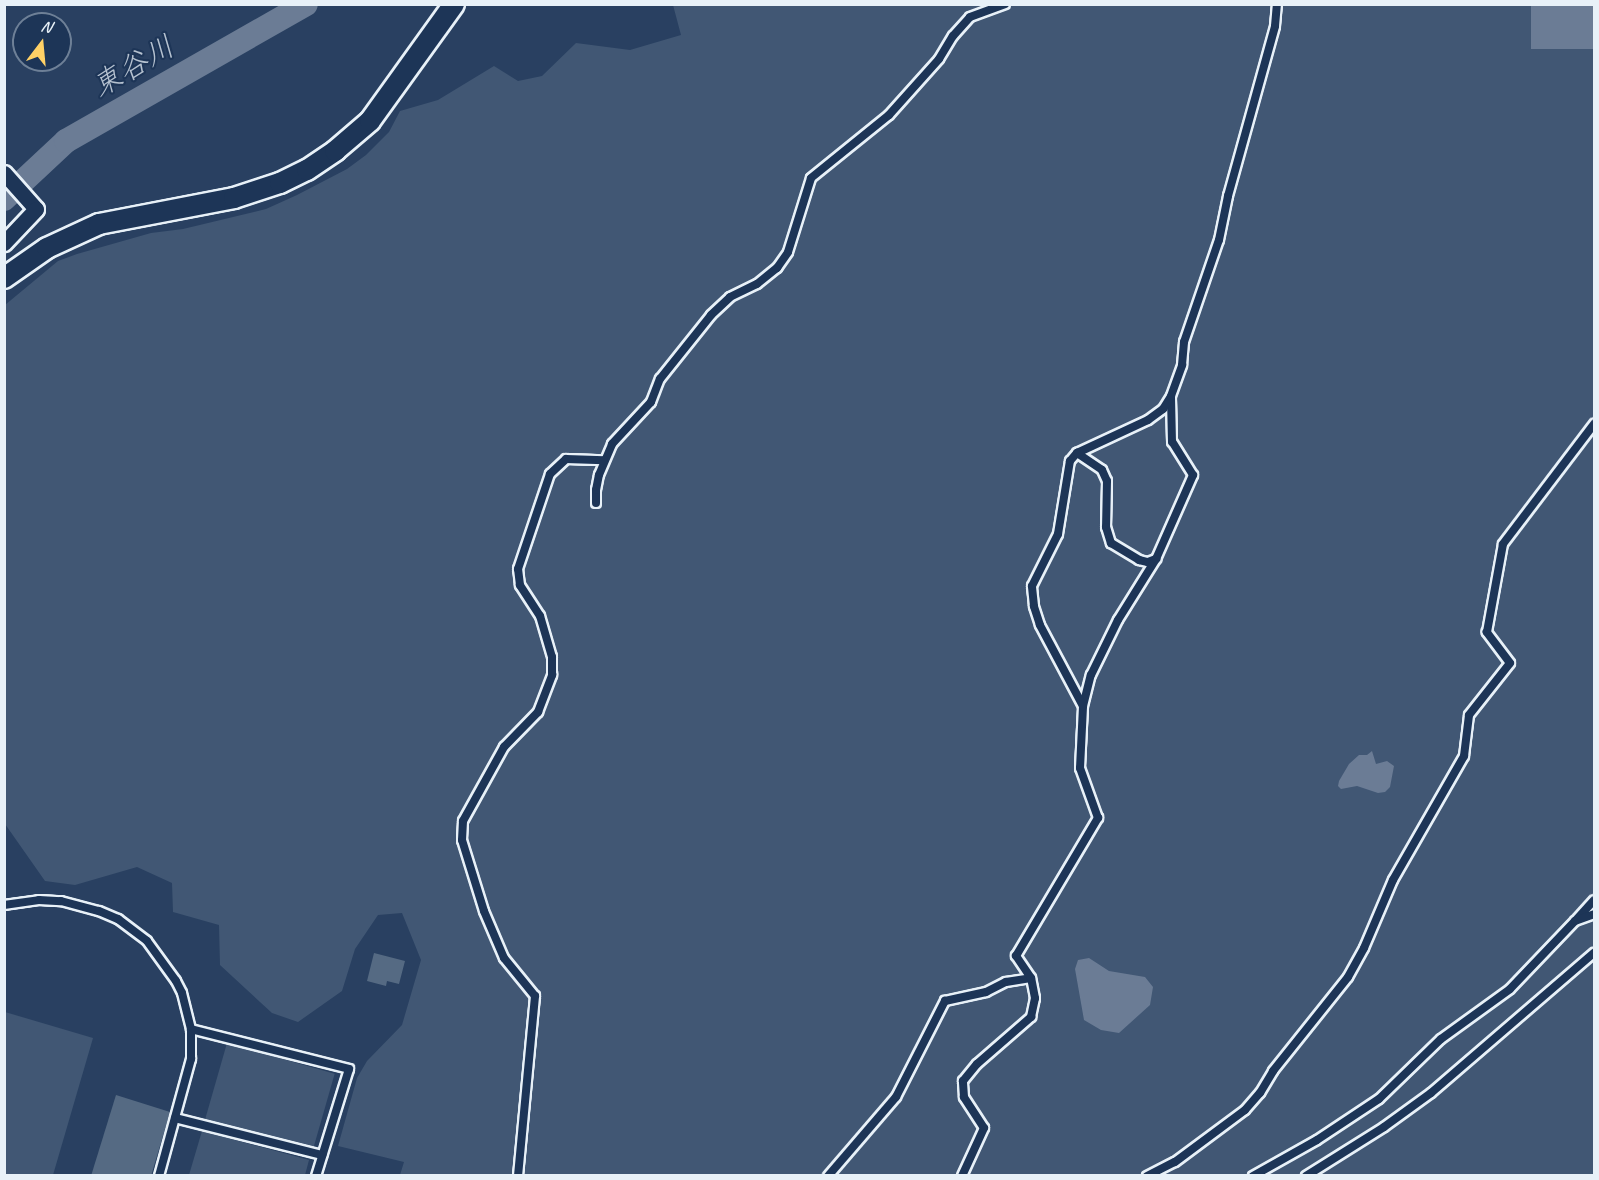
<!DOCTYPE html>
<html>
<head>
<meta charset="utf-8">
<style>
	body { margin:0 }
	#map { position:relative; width:1599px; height:1180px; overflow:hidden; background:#294061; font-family:Caveat,"Klee One",sans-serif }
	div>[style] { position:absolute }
	.green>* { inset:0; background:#415774; transform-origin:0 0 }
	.water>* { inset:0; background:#6b7c95; transform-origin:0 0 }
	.river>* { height:24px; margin:-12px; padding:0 12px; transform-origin:12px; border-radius:12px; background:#6b7c95 }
	.building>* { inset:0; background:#556a83 }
	.roads { filter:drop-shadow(2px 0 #e8f1f8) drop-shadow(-2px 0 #e8f1f8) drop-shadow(0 2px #e8f1f8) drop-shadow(0 -2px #e8f1f8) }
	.service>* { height:8px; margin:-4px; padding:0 4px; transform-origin:4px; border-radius:4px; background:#1d3557 }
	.minor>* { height:15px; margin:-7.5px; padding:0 7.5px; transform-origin:7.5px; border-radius:7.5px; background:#1d3557 }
	.tertiary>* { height:20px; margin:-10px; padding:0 10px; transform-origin:10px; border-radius:10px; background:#1d3557 }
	span { translate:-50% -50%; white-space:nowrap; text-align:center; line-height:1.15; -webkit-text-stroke:4.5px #1d3557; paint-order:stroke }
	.water-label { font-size:30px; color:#b6c2d0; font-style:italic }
	.frame { position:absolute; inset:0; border:6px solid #e8f1f8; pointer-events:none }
	.north { position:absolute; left:12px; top:12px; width:60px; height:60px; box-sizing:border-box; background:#1d3557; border:2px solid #6e8097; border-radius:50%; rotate:16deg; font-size:16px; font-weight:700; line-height:24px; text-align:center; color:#e8f1f8 }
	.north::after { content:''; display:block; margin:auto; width:21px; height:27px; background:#ffd166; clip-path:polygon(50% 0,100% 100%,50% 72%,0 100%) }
</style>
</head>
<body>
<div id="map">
	<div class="green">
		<i style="clip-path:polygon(673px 5px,1594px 5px,1594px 1175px,400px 1175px,404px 1162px,338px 1146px,357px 1078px,367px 1061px,402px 1025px,421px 960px,402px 913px,378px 915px,355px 949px,342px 991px,298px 1022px,272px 1013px,220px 965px,219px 925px,173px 912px,172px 883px,137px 867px,75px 885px,45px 881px,5px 824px,5px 305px,58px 261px,77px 254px,151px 233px,183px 229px,266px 209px,297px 195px,347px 169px,366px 155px,389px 132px,400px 111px,438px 100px,494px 66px,518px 81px,542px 76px,576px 43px,630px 50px,681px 35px)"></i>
		<i style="clip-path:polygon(5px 1012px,93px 1038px,53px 1175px,5px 1175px)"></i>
		<i style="left:227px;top:1043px;width:112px;height:79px;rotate:16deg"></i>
		<i style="clip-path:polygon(202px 1131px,309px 1160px,305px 1175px,189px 1175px)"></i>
	</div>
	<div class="water">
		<i style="left:1531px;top:5px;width:63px;height:44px"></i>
		<i style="clip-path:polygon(1372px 751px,1376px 764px,1387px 761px,1394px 766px,1390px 787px,1385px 792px,1378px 793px,1357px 786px,1341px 789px,1338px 786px,1339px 781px,1349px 764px,1359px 755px,1367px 755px)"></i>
		<i style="clip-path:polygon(1089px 958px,1109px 971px,1145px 977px,1153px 987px,1150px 1005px,1119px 1033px,1101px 1030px,1084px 1020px,1075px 969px,1078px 960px)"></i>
	</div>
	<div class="river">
		<i style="left:4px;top:199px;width:85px;rotate:-43.1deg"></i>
		<i style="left:66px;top:141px;width:276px;rotate:-29.7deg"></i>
	</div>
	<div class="building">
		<i style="clip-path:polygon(374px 953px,405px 961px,399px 984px,387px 981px,386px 986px,367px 981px)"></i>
		<i style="clip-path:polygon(116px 1095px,170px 1112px,151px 1176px,91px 1176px)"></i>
	</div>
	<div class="roads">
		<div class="service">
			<i style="left:1077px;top:453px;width:30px;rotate:34deg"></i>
			<i style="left:1102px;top:470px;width:12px;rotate:66deg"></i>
			<i style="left:1107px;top:481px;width:46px;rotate:91.2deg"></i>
			<i style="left:1106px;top:527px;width:17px;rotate:73deg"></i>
			<i style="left:1111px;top:543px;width:33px;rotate:31deg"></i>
			<i style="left:1139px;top:560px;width:9px;rotate:13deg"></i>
			<i style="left:1148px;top:562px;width:9px;rotate:-21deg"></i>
			<i style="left:596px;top:503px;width:13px;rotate:-90deg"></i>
			<i style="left:596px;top:490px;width:15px;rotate:-79deg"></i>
			<i style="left:599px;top:475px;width:34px;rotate:-67deg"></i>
			<i style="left:612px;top:444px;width:57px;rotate:-47.1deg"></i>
			<i style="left:651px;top:402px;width:25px;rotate:-69deg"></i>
			<i style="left:660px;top:379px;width:82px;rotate:-51.4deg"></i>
			<i style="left:711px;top:315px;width:26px;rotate:-43deg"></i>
			<i style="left:730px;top:297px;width:30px;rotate:-26deg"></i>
			<i style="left:757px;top:284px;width:26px;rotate:-39deg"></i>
			<i style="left:777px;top:268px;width:19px;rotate:-55deg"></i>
			<i style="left:788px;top:252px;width:77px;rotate:-72.7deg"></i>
			<i style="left:811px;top:178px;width:100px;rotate:-38.9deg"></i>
			<i style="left:889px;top:115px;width:75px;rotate:-48.2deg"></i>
			<i style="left:939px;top:59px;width:27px;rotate:-59deg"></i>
			<i style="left:953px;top:36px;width:25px;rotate:-48deg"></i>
			<i style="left:970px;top:17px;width:37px;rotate:-20deg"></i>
			<i style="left:1083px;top:706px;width:32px;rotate:-76deg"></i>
			<i style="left:1091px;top:675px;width:61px;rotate:-63.9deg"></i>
			<i style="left:1118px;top:620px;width:72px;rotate:-58.1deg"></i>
			<i style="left:1156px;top:559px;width:92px;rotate:-66.2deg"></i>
			<i style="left:1193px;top:475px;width:39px;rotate:-122deg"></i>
			<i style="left:1172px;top:442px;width:44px;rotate:-91.3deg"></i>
			<i style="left:4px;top:905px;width:35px;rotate:-8deg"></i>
			<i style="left:39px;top:900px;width:22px;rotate:3deg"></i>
			<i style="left:61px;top:901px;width:39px;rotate:15deg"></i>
			<i style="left:99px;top:911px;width:21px;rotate:23deg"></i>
			<i style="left:118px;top:919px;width:36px;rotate:37deg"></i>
			<i style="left:147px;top:941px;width:49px;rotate:54.1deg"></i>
			<i style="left:176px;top:981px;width:13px;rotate:63deg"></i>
			<i style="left:182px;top:993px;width:37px;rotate:76deg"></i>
			<i style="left:191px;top:1029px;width:30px;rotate:90deg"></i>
			<i style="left:191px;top:1059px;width:121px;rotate:105.3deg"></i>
			<i style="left:1577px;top:919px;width:25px;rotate:-48deg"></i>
			<i style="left:191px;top:1029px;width:163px;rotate:14.2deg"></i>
			<i style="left:349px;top:1069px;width:112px;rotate:107.1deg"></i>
			<i style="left:175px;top:1118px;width:152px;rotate:14.1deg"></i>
			<i style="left:518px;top:1176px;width:181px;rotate:-84.6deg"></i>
			<i style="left:535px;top:996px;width:49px;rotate:-129.2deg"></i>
			<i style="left:504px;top:958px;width:51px;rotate:-113.1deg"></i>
			<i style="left:484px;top:911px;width:74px;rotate:-107.2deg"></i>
			<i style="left:462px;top:840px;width:19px;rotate:-87deg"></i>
			<i style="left:463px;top:821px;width:85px;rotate:-61deg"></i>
			<i style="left:504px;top:747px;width:49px;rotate:-45.8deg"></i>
			<i style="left:538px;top:712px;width:40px;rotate:-69deg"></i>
			<i style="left:552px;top:675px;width:18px;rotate:-90deg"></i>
			<i style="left:552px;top:657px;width:43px;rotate:-106.3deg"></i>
			<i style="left:540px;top:616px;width:37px;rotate:-123deg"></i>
			<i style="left:520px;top:585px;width:16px;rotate:-97deg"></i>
			<i style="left:518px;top:569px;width:100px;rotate:-71.4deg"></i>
			<i style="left:550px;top:474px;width:22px;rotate:-43deg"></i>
			<i style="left:566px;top:459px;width:38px;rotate:2deg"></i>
			<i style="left:828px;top:1176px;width:104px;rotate:-49.3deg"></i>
			<i style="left:896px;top:1097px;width:108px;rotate:-63deg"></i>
			<i style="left:945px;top:1001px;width:42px;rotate:-12.4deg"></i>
			<i style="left:986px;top:992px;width:22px;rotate:-27deg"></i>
			<i style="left:1006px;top:982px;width:25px;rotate:-9deg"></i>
			<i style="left:962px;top:1176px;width:53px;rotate:-65.4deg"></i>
			<i style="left:984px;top:1128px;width:37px;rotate:-123deg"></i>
			<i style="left:964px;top:1097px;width:16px;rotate:-94deg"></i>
			<i style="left:963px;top:1081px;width:22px;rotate:-51deg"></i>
			<i style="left:977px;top:1064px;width:72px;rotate:-41deg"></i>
			<i style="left:1031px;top:1017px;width:19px;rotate:-78deg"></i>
			<i style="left:1035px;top:998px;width:20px;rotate:-101deg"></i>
			<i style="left:1031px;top:978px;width:27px;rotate:-124deg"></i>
			<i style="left:1016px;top:956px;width:161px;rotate:-59.3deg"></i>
			<i style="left:1098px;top:818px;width:53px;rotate:-109.8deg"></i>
			<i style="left:1080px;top:768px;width:62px;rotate:-87.2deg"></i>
			<i style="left:1083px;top:706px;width:92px;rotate:-118deg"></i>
			<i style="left:1040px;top:625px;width:20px;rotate:-108deg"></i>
			<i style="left:1034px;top:606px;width:20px;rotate:-96deg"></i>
			<i style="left:1032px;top:586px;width:58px;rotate:-63.4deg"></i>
			<i style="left:1058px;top:534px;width:74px;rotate:-80.7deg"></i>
			<i style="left:1070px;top:461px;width:11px;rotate:-49deg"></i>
			<i style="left:1077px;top:453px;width:78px;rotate:-24.9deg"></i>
			<i style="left:1148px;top:420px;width:19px;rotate:-36deg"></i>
			<i style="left:1163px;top:409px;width:15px;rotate:-58deg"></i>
			<i style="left:1171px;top:396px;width:33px;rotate:-70deg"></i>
			<i style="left:1182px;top:365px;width:23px;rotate:-85deg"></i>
			<i style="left:1184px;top:342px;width:108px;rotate:-71.1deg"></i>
			<i style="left:1219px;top:240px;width:45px;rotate:-78.4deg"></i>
			<i style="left:1228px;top:196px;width:176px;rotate:-74.5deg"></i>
			<i style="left:1275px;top:26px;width:22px;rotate:-85deg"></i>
			<i style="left:1147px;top:1176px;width:31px;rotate:-27deg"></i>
			<i style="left:1175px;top:1162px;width:87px;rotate:-36.6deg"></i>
			<i style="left:1245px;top:1110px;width:23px;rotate:-49deg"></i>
			<i style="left:1260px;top:1093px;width:26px;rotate:-59deg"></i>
			<i style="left:1273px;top:1071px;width:120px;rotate:-51.4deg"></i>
			<i style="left:1348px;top:977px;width:33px;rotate:-61deg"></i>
			<i style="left:1364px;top:948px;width:74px;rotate:-66.9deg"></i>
			<i style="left:1393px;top:880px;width:143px;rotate:-60.2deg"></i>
			<i style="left:1464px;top:756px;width:41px;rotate:-83deg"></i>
			<i style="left:1469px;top:715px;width:66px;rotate:-51.7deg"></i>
			<i style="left:1510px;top:663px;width:39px;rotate:-127deg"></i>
			<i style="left:1487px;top:632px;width:89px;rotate:-79.7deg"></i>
			<i style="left:1503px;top:544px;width:151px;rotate:-52.8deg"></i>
			<i style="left:1253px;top:1176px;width:73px;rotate:-29.4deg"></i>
			<i style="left:1317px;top:1140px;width:74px;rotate:-33.5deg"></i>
			<i style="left:1379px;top:1099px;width:86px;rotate:-44.1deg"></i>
			<i style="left:1441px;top:1039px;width:85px;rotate:-35.9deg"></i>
			<i style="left:1510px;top:989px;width:94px;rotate:-46.3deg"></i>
			<i style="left:1575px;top:921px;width:20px;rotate:-20deg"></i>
			<i style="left:1306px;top:1176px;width:92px;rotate:-32.1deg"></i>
			<i style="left:1384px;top:1127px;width:58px;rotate:-35.9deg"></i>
			<i style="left:1431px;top:1093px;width:215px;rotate:-40.7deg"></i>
		</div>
		<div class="minor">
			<i style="left:4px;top:173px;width:48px;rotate:48.4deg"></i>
			<i style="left:36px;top:209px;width:47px;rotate:133.3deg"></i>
		</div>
		<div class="tertiary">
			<i style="left:4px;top:278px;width:52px;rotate:-34.9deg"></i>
			<i style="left:47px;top:248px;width:57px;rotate:-24.8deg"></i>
			<i style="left:99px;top:224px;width:137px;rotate:-10.9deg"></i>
			<i style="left:234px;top:198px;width:48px;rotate:-18.1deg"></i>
			<i style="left:280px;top:183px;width:30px;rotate:-26deg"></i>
			<i style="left:307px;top:170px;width:34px;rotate:-34deg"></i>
			<i style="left:335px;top:151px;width:46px;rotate:-40.6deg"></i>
			<i style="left:370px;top:121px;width:144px;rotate:-54.3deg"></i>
		</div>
	</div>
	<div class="water-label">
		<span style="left:133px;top:66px;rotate:-30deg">東谷川</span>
	</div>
	<div class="frame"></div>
	<div class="north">N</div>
</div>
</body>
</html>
